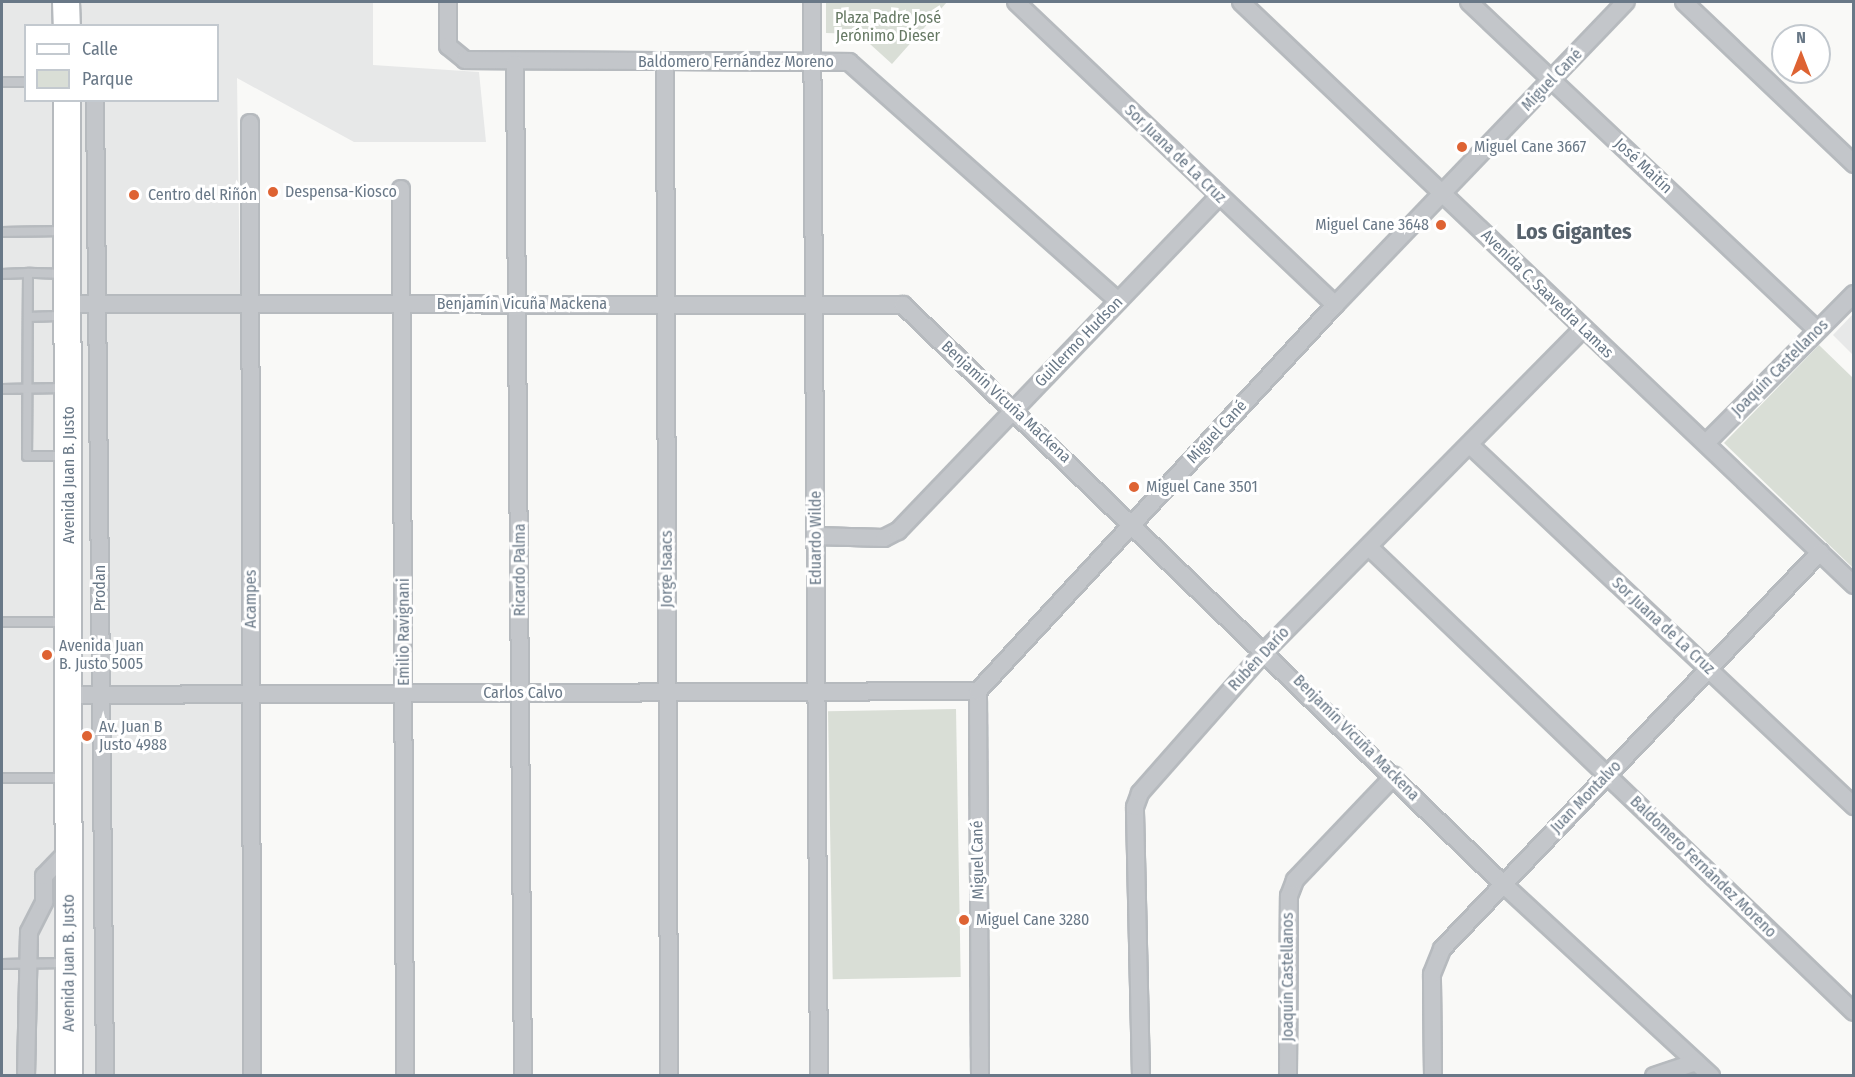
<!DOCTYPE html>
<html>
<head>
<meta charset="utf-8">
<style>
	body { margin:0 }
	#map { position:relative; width:1855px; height:1077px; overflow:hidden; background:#f9f9f7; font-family:"Fira Sans Condensed",sans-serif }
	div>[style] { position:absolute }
	.built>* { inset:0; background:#e7e8e8 }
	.green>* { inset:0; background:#d9ded6; transform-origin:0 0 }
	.roads { filter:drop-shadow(2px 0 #b6babe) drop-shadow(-2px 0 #b6babe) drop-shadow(0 2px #b6babe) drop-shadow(0 -2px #b6babe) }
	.lane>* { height:8px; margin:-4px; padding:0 4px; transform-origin:4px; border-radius:4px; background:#c3c6ca }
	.street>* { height:16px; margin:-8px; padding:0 8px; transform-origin:8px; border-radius:8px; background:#c3c6ca }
	.primary>* { height:26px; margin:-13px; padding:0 13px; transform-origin:13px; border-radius:13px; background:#fff }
	.dots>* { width:16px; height:16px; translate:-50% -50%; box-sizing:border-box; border:3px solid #fff; border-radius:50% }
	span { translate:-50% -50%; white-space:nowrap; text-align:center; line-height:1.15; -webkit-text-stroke:6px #fff; paint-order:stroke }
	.park-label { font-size:16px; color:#667964 }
	.street-label { font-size:16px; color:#697887 }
	.poi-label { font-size:16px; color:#697887 }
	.left { translate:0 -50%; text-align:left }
	.right { translate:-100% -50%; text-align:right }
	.district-label { font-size:22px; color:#57626c; font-weight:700 }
	.frame { position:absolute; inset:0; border:3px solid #697887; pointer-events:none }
	.legend { position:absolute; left:24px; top:24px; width:195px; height:78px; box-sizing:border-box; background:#fff; border:2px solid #c3c9cf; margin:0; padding:8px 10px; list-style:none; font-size:18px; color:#697887 }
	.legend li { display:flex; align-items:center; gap:12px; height:30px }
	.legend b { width:30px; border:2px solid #c3c9cf }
	.north { position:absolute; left:1771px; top:24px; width:60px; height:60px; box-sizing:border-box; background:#fff; border:2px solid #c3c9cf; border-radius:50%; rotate:0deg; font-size:16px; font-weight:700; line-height:24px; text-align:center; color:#697887 }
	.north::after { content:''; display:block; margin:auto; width:21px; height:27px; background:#de6333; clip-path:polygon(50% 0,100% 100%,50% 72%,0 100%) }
</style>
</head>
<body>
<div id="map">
	<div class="built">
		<i style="clip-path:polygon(evenodd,2px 2px,373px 2px,373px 65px,479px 72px,486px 142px,354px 142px,237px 78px,251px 1075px,2px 1076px,2px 2px,26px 26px,218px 26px,218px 100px,26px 100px,26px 26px)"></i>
		<i style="clip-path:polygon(1853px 314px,1853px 355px,1833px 335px)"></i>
	</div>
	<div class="green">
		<i style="clip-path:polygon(826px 2px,947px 2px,892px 64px,859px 34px,826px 33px)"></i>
		<i style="clip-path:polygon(1819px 345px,1853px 378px,1853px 568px,1724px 443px)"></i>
		<i style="left:956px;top:709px;width:268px;height:128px;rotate:89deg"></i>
	</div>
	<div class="roads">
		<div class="lane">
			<i style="left:2px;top:82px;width:24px"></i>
			<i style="left:2px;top:232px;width:62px;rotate:-0.9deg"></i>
			<i style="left:2px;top:274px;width:26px;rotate:-2deg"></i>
			<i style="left:65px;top:274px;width:37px;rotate:-178deg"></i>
			<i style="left:28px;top:273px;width:183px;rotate:90.3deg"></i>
			<i style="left:27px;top:456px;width:39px"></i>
			<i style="left:28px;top:317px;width:37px;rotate:-2deg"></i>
			<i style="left:2px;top:389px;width:64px;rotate:-0.9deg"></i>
			<i style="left:2px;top:622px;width:64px"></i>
			<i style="left:2px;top:778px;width:63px"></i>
			<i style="left:2px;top:964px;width:64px;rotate:-0.9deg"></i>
		</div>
		<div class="street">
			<i style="left:448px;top:2px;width:44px;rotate:90deg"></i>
			<i style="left:448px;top:46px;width:22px;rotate:39deg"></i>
			<i style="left:465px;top:60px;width:384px;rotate:0.3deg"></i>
			<i style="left:849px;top:62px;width:360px;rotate:41.6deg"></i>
			<i style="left:812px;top:2px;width:1074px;rotate:89.63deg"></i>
			<i style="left:1016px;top:2px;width:440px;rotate:43.5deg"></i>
			<i style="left:1241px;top:2px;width:846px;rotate:43.56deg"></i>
			<i style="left:1469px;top:2px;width:478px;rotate:43.3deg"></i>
			<i style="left:1684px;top:2px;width:235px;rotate:43.6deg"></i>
			<i style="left:665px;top:62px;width:1014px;rotate:89.77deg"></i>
			<i style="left:515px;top:64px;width:1012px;rotate:89.55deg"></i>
			<i style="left:95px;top:100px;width:976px;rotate:89.41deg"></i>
			<i style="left:250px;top:123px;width:953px;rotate:89.88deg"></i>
			<i style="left:401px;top:189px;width:887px;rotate:89.74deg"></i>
			<i style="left:69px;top:304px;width:834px;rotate:0.07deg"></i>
			<i style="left:903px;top:305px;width:834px;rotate:43.98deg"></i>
			<i style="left:1503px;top:884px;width:283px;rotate:42.7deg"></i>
			<i style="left:1706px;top:443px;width:210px;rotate:-45.2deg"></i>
			<i style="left:1471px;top:446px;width:526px;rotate:43.23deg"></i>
			<i style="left:816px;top:536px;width:68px;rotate:1.7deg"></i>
			<i style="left:884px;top:538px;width:16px;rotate:-27deg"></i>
			<i style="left:898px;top:531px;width:464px;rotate:-46.2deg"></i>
			<i style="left:1370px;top:548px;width:670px;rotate:43.79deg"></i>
			<i style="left:69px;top:695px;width:909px;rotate:-0.25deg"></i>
			<i style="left:26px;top:1076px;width:144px;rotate:-88.8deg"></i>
			<i style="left:29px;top:932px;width:34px;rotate:-63deg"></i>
			<i style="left:44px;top:902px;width:26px;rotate:-90deg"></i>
			<i style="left:44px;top:876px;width:36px;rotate:-46deg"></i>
			<i style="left:980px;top:1076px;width:385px;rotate:-90.3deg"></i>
			<i style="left:978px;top:691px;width:526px;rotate:-47.24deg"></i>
			<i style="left:1335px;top:305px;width:420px;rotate:-46.2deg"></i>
			<i style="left:1141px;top:1076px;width:269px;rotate:-91.3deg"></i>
			<i style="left:1135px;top:807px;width:15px;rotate:-70deg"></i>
			<i style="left:1140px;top:793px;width:191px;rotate:-48.6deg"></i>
			<i style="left:1266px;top:650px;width:451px;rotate:-45.4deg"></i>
			<i style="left:1288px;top:1076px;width:180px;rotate:-89.7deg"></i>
			<i style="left:1289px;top:896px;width:17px;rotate:-69deg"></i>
			<i style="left:1295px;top:880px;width:144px;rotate:-46.4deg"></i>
			<i style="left:1433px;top:1076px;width:102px;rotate:-90.6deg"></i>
			<i style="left:1432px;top:974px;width:27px;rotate:-68deg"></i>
			<i style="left:1442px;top:949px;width:548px;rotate:-46.4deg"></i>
			<i style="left:1654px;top:1076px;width:44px;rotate:-18.4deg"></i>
		</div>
		<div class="primary">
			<i style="left:66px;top:2px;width:24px;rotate:88deg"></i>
			<i style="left:67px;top:100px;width:976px;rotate:89.88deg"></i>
		</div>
	</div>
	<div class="dots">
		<i style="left:1462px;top:147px;background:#de6333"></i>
		<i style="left:273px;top:192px;background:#de6333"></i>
		<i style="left:134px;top:195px;background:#de6333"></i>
		<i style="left:1441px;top:225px;background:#de6333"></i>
		<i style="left:1134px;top:487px;background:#de6333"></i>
		<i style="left:47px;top:655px;background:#de6333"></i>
		<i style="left:87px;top:736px;background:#de6333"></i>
		<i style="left:964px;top:920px;background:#de6333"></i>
	</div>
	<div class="park-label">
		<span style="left:888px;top:27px">Plaza Padre José<br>Jerónimo Dieser</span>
	</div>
	<div class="street-label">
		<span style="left:736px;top:62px">Baldomero Fernández Moreno</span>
		<span style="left:1552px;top:80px;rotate:-46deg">Miguel Cané</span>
		<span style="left:1175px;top:154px;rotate:44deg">Sor Juana de La Cruz</span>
		<span style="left:1643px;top:166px;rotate:43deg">José Maitín</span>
		<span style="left:1547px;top:294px;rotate:44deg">Avenida C. Saavedra Lamas</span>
		<span style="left:522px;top:304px">Benjamín Vicuña Mackena</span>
		<span style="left:1079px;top:342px;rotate:-46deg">Guillermo Hudson</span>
		<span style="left:1780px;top:368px;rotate:-45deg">Joaquín Castellanos</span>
		<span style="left:1006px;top:402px;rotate:43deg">Benjamín Vicuña Mackena</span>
		<span style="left:1217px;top:432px;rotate:-47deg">Miguel Cané</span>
		<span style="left:69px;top:475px;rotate:-90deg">Avenida Juan B. Justo</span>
		<span style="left:816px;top:538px;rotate:-90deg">Eduardo Wilde</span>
		<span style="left:667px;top:569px;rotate:-90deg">Jorge Isaacs</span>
		<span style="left:520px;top:570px;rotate:-90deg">Ricardo Palma</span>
		<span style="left:100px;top:588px;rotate:-90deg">Prodan</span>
		<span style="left:251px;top:599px;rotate:-90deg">Acampes</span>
		<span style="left:1663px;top:626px;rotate:43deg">Sor Juana de La Cruz</span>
		<span style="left:404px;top:632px;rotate:-90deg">Emilio Ravignani</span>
		<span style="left:1259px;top:659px;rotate:-47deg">Rubén Darío</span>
		<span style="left:523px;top:693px">Carlos Calvo</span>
		<span style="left:1356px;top:738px;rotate:45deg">Benjamín Vicuña Mackena</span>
		<span style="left:1586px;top:797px;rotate:-46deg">Juan Montalvo</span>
		<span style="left:978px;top:860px;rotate:-91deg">Miguel Cané</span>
		<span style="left:1703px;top:867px;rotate:44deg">Baldomero Fernández Moreno</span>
		<span style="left:69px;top:963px;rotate:-90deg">Avenida Juan B. Justo</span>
		<span style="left:1288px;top:977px;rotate:-90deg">Joaquín Castellanos</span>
	</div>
	<div class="poi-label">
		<span class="left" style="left:1474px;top:147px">Miguel Cane 3667</span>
		<span class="left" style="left:285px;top:192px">Despensa-Kiosco</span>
		<span class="left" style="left:148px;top:195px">Centro del Riñón</span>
		<span class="right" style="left:1429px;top:225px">Miguel Cane 3648</span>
		<span class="left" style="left:1146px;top:487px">Miguel Cane 3501</span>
		<span class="left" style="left:59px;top:655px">Avenida Juan<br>B. Justo 5005</span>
		<span class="left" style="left:99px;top:736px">Av. Juan B<br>Justo 4988</span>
		<span class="left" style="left:976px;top:920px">Miguel Cane 3280</span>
	</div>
	<div class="district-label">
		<span style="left:1574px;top:232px">Los Gigantes</span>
	</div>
	<div class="frame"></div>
	<ul class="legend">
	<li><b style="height:8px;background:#fff"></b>Calle</li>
	<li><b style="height:16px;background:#d9ded6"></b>Parque</li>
	</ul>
	<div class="north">N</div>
</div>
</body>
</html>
